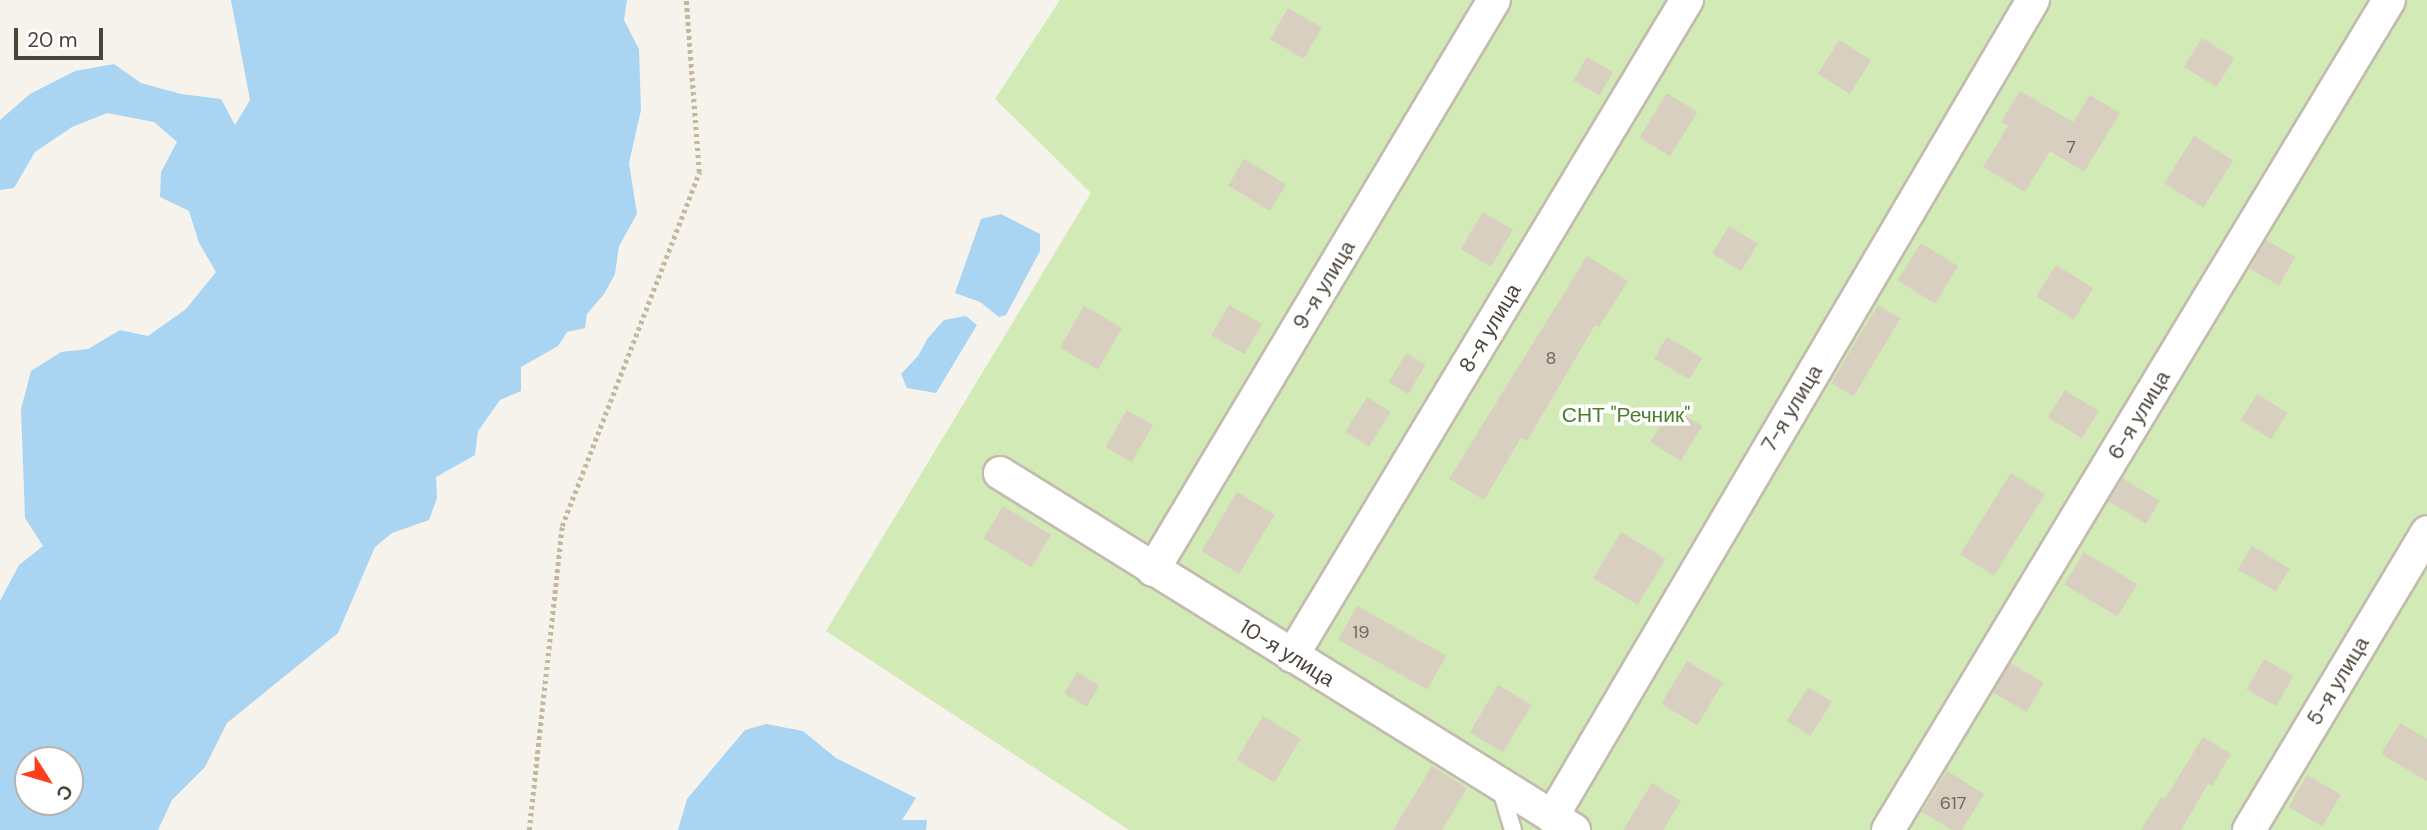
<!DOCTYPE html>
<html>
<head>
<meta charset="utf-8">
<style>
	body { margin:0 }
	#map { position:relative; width:2427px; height:830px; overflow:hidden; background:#f6f3ec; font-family:"DM Sans",sans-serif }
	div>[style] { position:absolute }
	.green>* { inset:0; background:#d2eab5 }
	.water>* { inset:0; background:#a9d4f2 }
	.building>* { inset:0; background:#d8cfc1; transform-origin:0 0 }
	.path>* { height:4.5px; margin-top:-2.25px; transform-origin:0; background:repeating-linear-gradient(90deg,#c4b79f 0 3.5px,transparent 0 7px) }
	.roads { filter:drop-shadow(2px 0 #c2bbae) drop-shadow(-2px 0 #c2bbae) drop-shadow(0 2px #c2bbae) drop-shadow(0 -2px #c2bbae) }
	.service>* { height:16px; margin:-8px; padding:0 8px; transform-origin:8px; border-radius:8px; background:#fff }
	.minor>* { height:32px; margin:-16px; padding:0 16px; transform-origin:16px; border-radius:16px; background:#fff }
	span { translate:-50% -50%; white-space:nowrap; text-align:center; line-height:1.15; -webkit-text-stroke:7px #fff; paint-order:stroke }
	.number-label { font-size:18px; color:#6e675b }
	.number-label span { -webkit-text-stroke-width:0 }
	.street-label { font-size:21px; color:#4b4439 }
	.park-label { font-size:21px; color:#4a7f2a }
	.north { position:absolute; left:14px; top:746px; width:70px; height:70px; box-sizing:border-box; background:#fff; border:2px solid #b7b4b0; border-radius:50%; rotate:127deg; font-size:19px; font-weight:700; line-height:28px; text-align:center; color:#4b4439 }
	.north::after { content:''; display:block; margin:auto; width:24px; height:32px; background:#fc3f1d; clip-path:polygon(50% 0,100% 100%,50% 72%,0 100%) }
	.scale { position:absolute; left:14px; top:28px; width:89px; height:32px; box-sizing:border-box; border:4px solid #4b4439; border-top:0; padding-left:9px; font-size:21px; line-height:24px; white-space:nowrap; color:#4b4439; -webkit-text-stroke:5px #fff; paint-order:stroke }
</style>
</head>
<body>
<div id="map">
	<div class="green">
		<i style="clip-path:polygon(1060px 0,2427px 0,2427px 830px,1129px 830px,826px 631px,1091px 193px,995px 99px)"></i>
	</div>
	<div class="water">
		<i style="clip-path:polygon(evenodd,231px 0,627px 0,624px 20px,639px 49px,641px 110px,629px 163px,637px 214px,619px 246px,615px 274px,604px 294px,587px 314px,585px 328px,567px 332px,558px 346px,521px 367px,521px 391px,500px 400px,478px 431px,475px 455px,436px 477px,437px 498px,429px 520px,392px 533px,375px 547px,338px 633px,227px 723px,205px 767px,172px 800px,158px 830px,0 830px,0 601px,19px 565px,43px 546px,25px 518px,21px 409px,31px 371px,61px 352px,88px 349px,120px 330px,148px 336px,186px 309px,216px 272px,199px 243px,189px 211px,160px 197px,161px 172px,177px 142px,154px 122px,107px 113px,72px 127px,35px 152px,14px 188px,0 190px,0 120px,30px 94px,75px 71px,114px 64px,141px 83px,181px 94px,221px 99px,235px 125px,250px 100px,231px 0,28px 760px,70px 760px,70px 802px,28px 802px,28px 760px)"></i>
		<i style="clip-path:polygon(1001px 214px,1040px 234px,1040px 251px,1006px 315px,999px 317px,980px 302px,955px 293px,981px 219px)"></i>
		<i style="clip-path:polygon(966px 316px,977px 325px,936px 393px,907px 388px,901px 374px,918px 356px,928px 338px,944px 320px)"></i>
		<i style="clip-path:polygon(766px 724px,803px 731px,836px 758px,916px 798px,902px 820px,927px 820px,926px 830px,678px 830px,687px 799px,745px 730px)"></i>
	</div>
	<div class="building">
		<i style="left:1288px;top:8px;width:39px;height:36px;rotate:30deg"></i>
		<i style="left:2202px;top:38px;width:38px;height:34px;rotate:32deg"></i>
		<i style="left:1839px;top:40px;width:38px;height:40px;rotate:32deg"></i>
		<i style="left:1587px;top:57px;width:30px;height:27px;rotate:30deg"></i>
		<i style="clip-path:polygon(2020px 91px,2073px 122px,2090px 95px,2120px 113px,2084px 172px,2050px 151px,2025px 192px,1983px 167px,2008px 126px,2001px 122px)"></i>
		<i style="left:1667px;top:93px;width:36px;height:52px;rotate:32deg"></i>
		<i style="left:2194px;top:136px;width:46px;height:56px;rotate:32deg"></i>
		<i style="left:1244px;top:159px;width:49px;height:31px;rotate:31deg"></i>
		<i style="left:1483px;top:212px;width:35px;height:43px;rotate:31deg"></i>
		<i style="left:1729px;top:226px;width:34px;height:32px;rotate:32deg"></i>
		<i style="left:2266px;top:240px;width:34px;height:33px;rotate:30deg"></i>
		<i style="left:1921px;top:243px;width:44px;height:44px;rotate:32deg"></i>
		<i style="clip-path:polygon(1587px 256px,1628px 281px,1599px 327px,1595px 325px,1527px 441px,1521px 438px,1484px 500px,1449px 479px)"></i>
		<i style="left:2056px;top:265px;width:44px;height:37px;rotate:32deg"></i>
		<i style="left:1229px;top:305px;width:38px;height:35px;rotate:30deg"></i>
		<i style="left:1878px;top:305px;width:26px;height:91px;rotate:31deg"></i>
		<i style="left:1084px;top:306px;width:44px;height:48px;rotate:30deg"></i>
		<i style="left:1667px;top:337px;width:41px;height:25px;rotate:31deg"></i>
		<i style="left:1406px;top:353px;width:23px;height:34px;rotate:31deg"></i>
		<i style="left:2065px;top:390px;width:40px;height:32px;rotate:32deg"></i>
		<i style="left:2257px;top:394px;width:36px;height:31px;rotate:32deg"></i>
		<i style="left:1367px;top:397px;width:28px;height:41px;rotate:32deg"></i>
		<i style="left:1672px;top:407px;width:36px;height:41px;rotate:32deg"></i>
		<i style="left:1127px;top:410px;width:30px;height:43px;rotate:30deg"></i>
		<i style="left:2011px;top:473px;width:40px;height:96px;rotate:32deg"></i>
		<i style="left:2122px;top:478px;width:44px;height:27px;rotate:31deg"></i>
		<i style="left:1237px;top:492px;width:44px;height:69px;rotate:31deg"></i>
		<i style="left:1003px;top:506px;width:56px;height:38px;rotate:31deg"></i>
		<i style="left:1621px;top:532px;width:52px;height:54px;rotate:31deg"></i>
		<i style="left:2252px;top:546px;width:44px;height:27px;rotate:31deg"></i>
		<i style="left:2084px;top:552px;width:62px;height:38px;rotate:31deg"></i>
		<i style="left:1357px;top:606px;width:102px;height:39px;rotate:29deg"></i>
		<i style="left:2264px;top:659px;width:34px;height:35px;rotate:30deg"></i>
		<i style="left:1687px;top:661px;width:42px;height:50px;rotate:31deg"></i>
		<i style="left:2010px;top:663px;width:39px;height:34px;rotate:30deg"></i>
		<i style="left:1077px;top:672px;width:26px;height:25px;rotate:31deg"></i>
		<i style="left:1498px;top:685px;width:39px;height:55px;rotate:31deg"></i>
		<i style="left:1808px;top:687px;width:28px;height:40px;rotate:32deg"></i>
		<i style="left:1263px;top:716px;width:44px;height:51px;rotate:31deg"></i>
		<i style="clip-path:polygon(2400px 723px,2427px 739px,2427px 781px,2381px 754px)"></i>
		<i style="clip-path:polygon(2203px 737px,2231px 754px,2212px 786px,2208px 784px,2181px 830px,2141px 830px,2161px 797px,2165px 799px)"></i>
		<i style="clip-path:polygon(1432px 766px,1467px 788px,1442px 830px,1393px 830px)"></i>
		<i style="clip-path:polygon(1947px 771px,1984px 794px,1962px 830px,1952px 830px,1922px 812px)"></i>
		<i style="left:2307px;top:775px;width:39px;height:37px;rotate:30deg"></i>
		<i style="clip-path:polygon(1652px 783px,1681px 801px,1663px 830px,1623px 830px)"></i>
	</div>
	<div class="path">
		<i style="left:529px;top:830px;width:306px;rotate:-83.8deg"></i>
		<i style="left:562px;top:526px;width:380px;rotate:-68.8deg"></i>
		<i style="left:699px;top:172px;width:172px;rotate:-94.3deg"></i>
	</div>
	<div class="roads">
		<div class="service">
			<i style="left:1500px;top:787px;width:45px;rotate:73.2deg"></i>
		</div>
		<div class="minor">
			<i style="left:1000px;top:473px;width:676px;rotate:31.88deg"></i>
			<i style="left:1153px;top:570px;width:664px;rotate:-59.11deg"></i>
			<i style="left:1292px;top:656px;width:766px;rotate:-58.95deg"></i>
			<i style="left:1552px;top:817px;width:948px;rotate:-59.51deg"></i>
			<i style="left:1888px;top:830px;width:969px;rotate:-58.88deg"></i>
			<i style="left:2249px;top:830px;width:347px;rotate:-59.1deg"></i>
		</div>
	</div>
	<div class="number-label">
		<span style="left:2071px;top:147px">7</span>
		<span style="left:1551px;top:358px">8</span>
		<span style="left:1361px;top:632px">19</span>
		<span style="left:1953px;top:803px">617</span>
	</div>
	<div class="street-label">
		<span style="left:1324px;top:285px;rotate:-59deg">9-я улица</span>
		<span style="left:1490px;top:328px;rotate:-59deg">8-я улица</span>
		<span style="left:1792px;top:408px;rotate:-59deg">7-я улица</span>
		<span style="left:2139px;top:415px;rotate:-59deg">6-я улица</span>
		<span style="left:1287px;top:653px;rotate:32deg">10-я улица</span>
		<span style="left:2338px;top:681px;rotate:-59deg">5-я улица</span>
	</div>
	<div class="park-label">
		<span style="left:1626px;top:415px">СНТ "Речник"</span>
	</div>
	<div class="north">С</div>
	<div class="scale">20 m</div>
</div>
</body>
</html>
